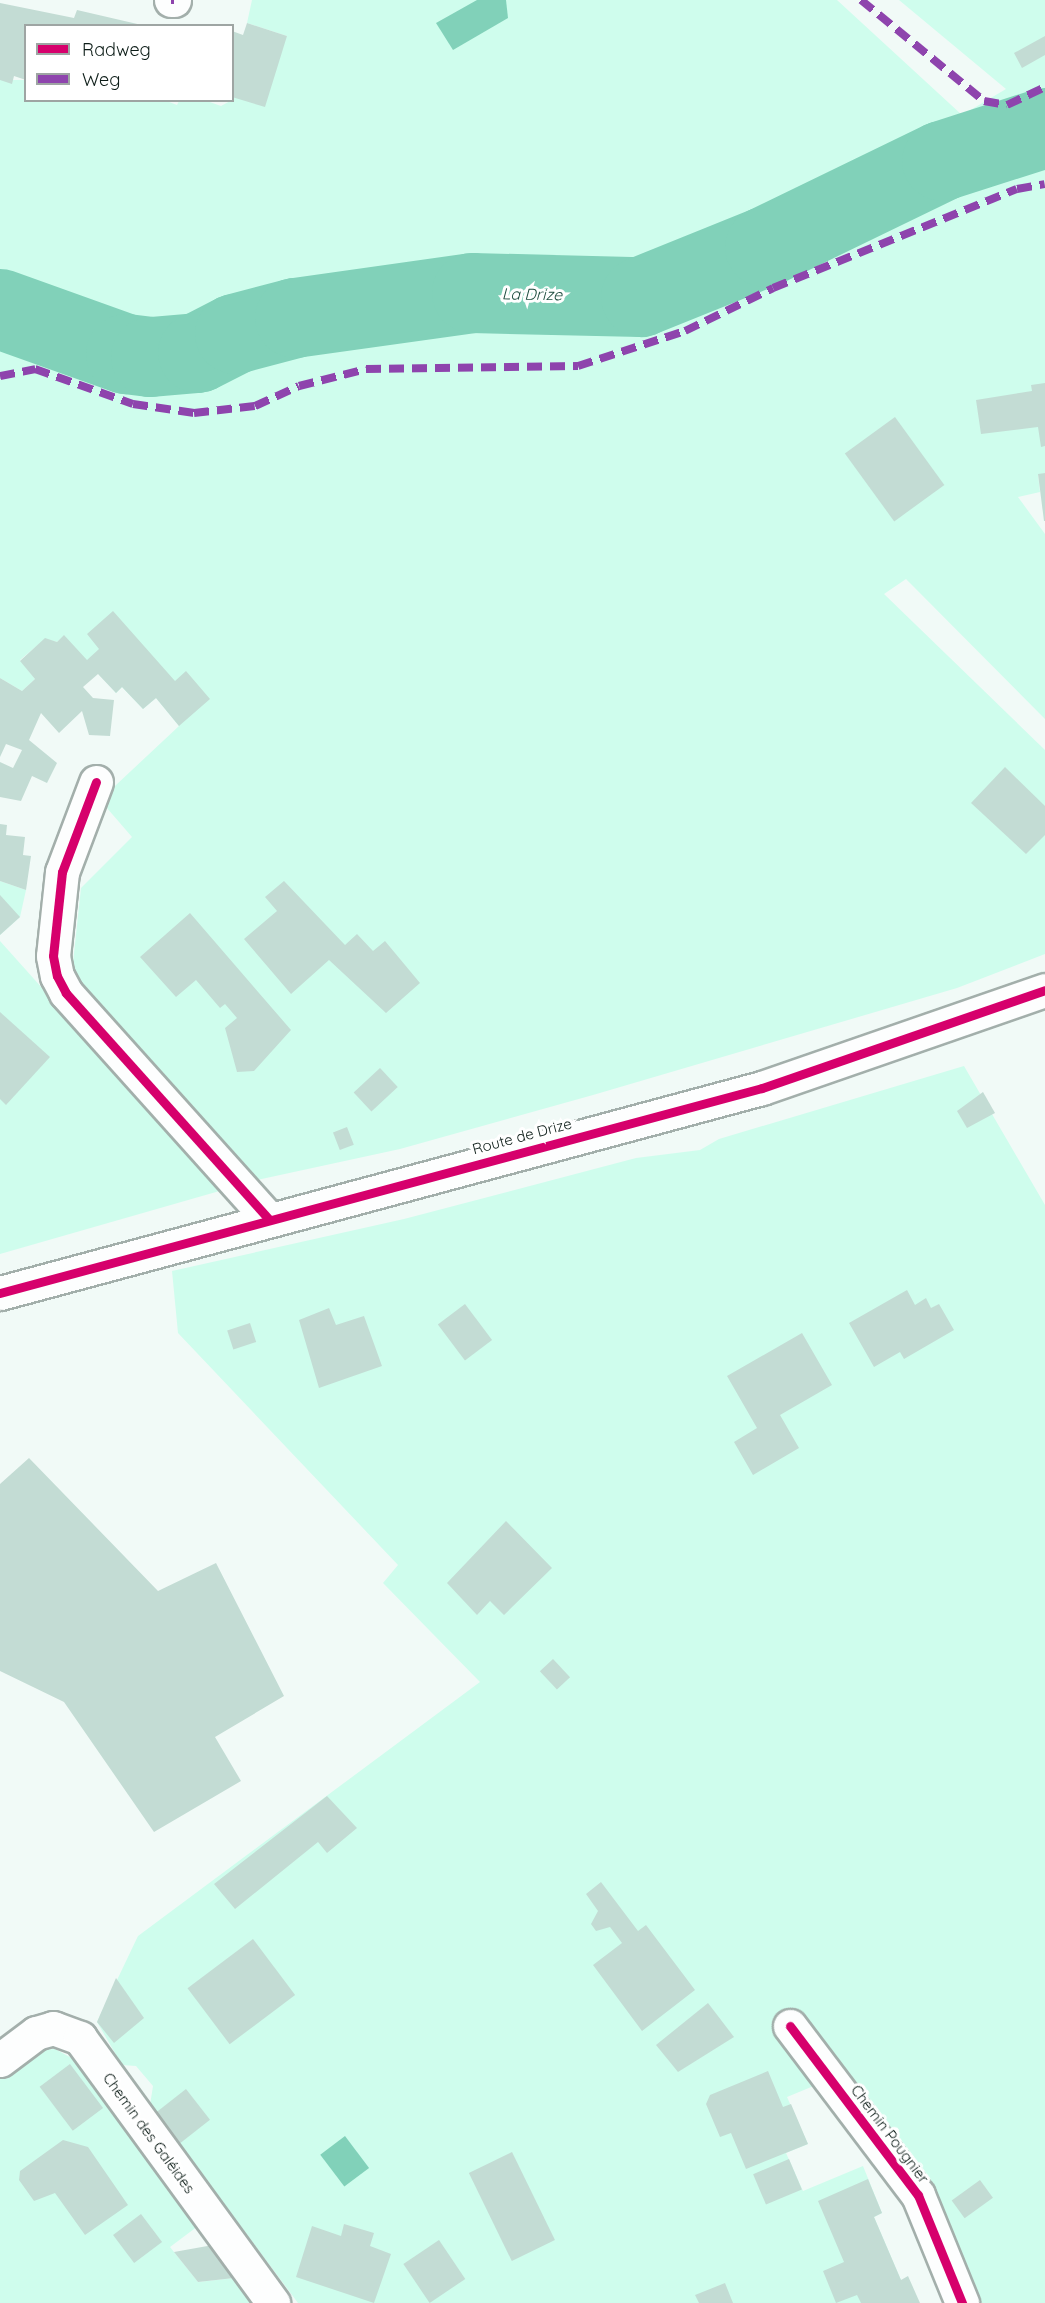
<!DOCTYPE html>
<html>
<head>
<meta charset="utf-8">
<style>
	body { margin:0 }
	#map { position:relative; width:1045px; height:2303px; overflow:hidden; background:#f1faf7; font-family:Quicksand,sans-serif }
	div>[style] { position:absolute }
	.green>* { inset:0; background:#cffded }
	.water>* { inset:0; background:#81d1b9; transform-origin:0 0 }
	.river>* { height:80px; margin:-40px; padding:0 40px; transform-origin:40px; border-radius:40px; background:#81d1b9 }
	.building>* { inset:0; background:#c3dcd4; transform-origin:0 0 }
	.roads { filter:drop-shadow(2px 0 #a3afab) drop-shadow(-2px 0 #a3afab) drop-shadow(0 2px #a3afab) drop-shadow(0 -2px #a3afab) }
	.minor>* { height:33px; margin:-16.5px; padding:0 16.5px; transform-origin:16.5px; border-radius:16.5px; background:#fdfefe }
	.major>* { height:33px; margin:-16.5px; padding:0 16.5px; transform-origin:16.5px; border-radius:16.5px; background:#fdfefe }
	.quiet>* { height:8px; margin-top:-4px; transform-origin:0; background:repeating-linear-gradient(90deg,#8e44ad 0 15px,transparent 0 23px) }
	.cycleway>* { height:9px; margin:-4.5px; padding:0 4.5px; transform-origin:4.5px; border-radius:4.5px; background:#d6006c }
	span { translate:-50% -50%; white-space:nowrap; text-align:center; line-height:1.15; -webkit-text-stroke:6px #fff; paint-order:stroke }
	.street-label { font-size:15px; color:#0d1d18 }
	.water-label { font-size:16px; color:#1c4b3d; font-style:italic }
	.legend { position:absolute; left:24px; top:24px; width:210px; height:78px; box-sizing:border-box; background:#fff; border:2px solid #9ea5a3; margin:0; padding:8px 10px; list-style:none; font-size:18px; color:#0d1d18 }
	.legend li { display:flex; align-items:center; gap:12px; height:30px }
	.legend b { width:30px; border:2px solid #9ea5a3 }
</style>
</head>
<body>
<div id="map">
	<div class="green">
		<i style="clip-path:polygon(252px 0,837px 0,962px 115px,1006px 89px,899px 0,1045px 0,1045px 473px,1038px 475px,1040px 492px,1018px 497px,1045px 534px,1045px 719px,906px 579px,884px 594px,1045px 750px,1045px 954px,957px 988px,593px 1095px,400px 1149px,257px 1180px,72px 972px,81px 888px,132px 837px,100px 800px,179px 726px,156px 698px,143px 709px,122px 687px,116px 693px,64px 636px,57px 642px,45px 639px,20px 660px,35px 679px,22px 691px,0 678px,0 80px,25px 80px,26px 100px,164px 100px,177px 105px,179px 101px,204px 100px,221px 106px,232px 100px,287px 36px,247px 23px)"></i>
		<i style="clip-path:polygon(0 881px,26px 890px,20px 917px,0 935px)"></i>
		<i style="clip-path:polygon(0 941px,223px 1190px,0 1254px)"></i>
		<i style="clip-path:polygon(964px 1066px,1045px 1205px,1045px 2303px,979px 2303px,939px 2207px,816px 2085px,787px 2097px,808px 2144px,786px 2153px,803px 2191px,863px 2166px,882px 2213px,874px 2217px,901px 2280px,861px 2303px,298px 2303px,150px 2105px,153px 2086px,136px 2066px,122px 2065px,97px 2022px,138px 1936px,480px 1682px,383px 1583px,398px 1565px,178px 1333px,172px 1271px,404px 1219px,636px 1158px,700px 1150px,719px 1139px)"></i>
		<i style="clip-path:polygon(55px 2049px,77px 2061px,198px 2226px,170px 2247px,198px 2282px,234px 2278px,253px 2303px,0 2303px,0 2074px,31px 2050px)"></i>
	</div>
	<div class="water">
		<i style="clip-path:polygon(477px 0,506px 0,508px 18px,453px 50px,436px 23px)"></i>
		<i style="left:345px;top:2136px;width:40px;height:31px;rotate:53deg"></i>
	</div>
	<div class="river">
		<i style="left:0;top:309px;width:134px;rotate:19.7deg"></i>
		<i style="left:126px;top:354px;width:25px;rotate:7deg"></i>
		<i style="left:151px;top:357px;width:47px;rotate:-4.9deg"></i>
		<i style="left:198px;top:353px;width:42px;rotate:-27.2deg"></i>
		<i style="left:235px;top:334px;width:62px;rotate:-14.9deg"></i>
		<i style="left:295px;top:318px;width:179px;rotate:-8deg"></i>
		<i style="left:472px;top:293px;width:169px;rotate:1.4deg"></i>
		<i style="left:641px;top:297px;width:134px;rotate:-22deg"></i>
		<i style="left:765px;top:247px;width:197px;rotate:-25.9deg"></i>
		<i style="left:942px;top:161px;width:108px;rotate:-17.8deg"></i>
	</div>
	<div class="building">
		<i style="clip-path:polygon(0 3px,74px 18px,77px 10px,146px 26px,26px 26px,26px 80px,14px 76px,12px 84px,0 80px)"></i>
		<i style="clip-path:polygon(247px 23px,287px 36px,265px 107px,232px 97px,232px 31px,243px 35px)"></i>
		<i style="clip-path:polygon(1045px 36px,1045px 55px,1022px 68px,1014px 53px)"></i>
		<i style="clip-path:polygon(1045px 383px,1045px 446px,1041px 447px,1038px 427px,981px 434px,976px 400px,1032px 391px,1031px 385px)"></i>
		<i style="left:895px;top:417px;width:84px;height:62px;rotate:54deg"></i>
		<i style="clip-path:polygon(1045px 473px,1045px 521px,1044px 521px,1038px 474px)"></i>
		<i style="clip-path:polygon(113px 611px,175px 681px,186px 671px,210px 699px,179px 726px,156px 698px,143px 709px,122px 687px,116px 693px,98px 674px,83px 687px,93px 698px,114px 700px,110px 736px,89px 735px,82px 711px,59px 733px,41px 713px,29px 740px,57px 763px,47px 783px,32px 776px,21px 801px,0 797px,0 762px,13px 768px,22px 750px,6px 744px,0 757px,0 678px,22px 691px,35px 679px,20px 661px,45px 638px,57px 642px,64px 635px,87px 660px,99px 649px,87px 634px)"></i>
		<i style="clip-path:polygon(1005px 767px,1045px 806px,1045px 835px,1026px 854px,971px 803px)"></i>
		<i style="clip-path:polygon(0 824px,7px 825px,6px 835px,25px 837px,23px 855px,31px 856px,26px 890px,0 881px)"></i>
		<i style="clip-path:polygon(284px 881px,345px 945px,357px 934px,373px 951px,385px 941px,420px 983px,386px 1013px,329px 960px,291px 994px,244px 939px,277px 911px,265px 897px)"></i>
		<i style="clip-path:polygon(0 895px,20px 917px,0 935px)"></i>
		<i style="clip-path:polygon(190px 913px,291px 1030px,254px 1071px,237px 1072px,225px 1028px,237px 1018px,225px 1004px,220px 1008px,196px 980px,176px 997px,140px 957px)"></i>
		<i style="clip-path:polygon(0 1012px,50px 1057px,6px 1105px,0 1099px)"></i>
		<i style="left:380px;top:1068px;width:26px;height:36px;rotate:47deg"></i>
		<i style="clip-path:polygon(983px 1092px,995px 1113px,967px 1128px,957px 1111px)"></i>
		<i style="left:347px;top:1127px;width:19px;height:15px;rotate:69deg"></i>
		<i style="clip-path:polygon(907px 1290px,915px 1305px,926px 1298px,931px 1308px,939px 1304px,954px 1330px,904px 1359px,900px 1352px,874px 1367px,849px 1323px)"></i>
		<i style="left:465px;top:1304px;width:45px;height:34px;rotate:53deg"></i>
		<i style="clip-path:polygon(329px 1308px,336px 1325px,364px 1316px,382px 1366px,319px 1388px,299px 1320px)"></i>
		<i style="left:250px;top:1323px;width:20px;height:24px;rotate:72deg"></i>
		<i style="clip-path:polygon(802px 1333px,832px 1385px,780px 1415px,799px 1448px,753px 1475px,734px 1442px,757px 1428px,727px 1376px)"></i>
		<i style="clip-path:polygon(29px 1458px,158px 1591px,216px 1563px,284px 1696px,215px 1737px,241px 1781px,154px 1832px,64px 1702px,0 1671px,0 1484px)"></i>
		<i style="clip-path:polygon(506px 1521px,552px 1568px,504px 1615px,490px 1601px,477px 1615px,447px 1583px)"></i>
		<i style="left:553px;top:1659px;width:25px;height:18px;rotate:47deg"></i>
		<i style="clip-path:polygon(327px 1796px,357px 1828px,327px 1853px,318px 1842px,235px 1909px,214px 1884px)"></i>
		<i style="clip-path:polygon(601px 1882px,638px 1931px,646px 1925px,695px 1990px,642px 2031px,593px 1965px,622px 1943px,610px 1927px,596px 1931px,591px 1924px,598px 1911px,586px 1894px)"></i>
		<i style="left:253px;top:1939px;width:70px;height:82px;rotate:53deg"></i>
		<i style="clip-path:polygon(116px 1978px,144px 2018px,114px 2043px,97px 2022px)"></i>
		<i style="clip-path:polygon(708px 2003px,734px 2037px,678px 2072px,656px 2045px)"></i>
		<i style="left:70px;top:2064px;width:55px;height:38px;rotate:53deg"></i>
		<i style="clip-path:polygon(768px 2071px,783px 2107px,791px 2104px,808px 2144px,746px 2169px,731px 2133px,720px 2137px,706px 2104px,710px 2095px)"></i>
		<i style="left:186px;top:2089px;width:39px;height:38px;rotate:52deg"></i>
		<i style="clip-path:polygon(63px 2140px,88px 2147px,128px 2205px,85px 2235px,55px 2193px,34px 2201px,19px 2180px,20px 2171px)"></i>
		<i style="left:512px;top:2152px;width:98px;height:48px;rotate:64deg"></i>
		<i style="left:789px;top:2159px;width:33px;height:39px;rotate:67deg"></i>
		<i style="clip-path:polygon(868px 2179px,882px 2213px,874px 2217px,901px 2280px,908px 2276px,920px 2303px,861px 2303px,857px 2295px,836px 2303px,823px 2271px,844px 2262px,818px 2201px)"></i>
		<i style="left:980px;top:2180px;width:22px;height:35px;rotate:54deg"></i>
		<i style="left:141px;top:2214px;width:35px;height:35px;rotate:53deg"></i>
		<i style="clip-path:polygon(344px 2224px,374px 2233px,370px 2246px,391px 2254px,374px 2303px,296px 2277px,312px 2226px,341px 2236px)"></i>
		<i style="left:439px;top:2240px;width:47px;height:43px;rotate:56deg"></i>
		<i style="clip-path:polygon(213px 2245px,234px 2278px,198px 2282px,174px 2252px)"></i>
		<i style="clip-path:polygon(725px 2283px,733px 2303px,699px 2303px,695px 2295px)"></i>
	</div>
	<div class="roads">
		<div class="minor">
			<i style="left:171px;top:0;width:3px"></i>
			<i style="left:96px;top:782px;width:96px;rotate:110.7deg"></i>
			<i style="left:62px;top:872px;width:84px;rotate:96.1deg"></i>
			<i style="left:53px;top:956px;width:20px;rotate:79deg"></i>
			<i style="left:57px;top:976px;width:19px;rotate:62deg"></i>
			<i style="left:66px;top:993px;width:302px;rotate:48.1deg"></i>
			<i style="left:790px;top:2026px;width:212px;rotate:52.9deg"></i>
			<i style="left:918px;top:2195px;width:117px;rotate:67.8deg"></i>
			<i style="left:0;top:2060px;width:45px;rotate:-36.9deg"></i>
			<i style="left:36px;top:2033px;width:18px;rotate:-16deg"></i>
			<i style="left:53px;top:2028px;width:29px;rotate:20deg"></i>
			<i style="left:80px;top:2038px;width:328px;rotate:53.9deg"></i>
		</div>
		<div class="major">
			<i style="left:0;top:1293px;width:789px;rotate:-15.06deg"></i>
			<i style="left:762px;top:1088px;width:299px;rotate:-19.1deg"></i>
		</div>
	</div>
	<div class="quiet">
		<i style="left:171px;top:0;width:3px"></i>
		<i style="left:861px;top:0;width:159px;rotate:39.4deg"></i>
		<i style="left:984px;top:101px;width:23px;rotate:10deg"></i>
		<i style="left:1007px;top:105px;width:42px;rotate:-25.3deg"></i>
		<i style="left:0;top:376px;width:36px;rotate:-11deg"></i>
		<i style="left:35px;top:369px;width:104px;rotate:19.7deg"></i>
		<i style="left:133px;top:404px;width:62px;rotate:8.4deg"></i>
		<i style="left:194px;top:413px;width:61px;rotate:-6.5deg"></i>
		<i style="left:255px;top:406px;width:48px;rotate:-24.4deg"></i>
		<i style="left:299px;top:386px;width:69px;rotate:-14.2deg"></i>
		<i style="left:366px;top:369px;width:212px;rotate:-0.8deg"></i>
		<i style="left:578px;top:366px;width:113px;rotate:-18.1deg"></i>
		<i style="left:685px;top:331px;width:98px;rotate:-26deg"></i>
		<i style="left:773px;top:288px;width:263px;rotate:-22.1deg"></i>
		<i style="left:1017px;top:189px;width:28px;rotate:-10deg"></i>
	</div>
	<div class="cycleway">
		<i style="left:96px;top:782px;width:96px;rotate:110.7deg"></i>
		<i style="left:62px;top:872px;width:84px;rotate:96.1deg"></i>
		<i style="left:53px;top:956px;width:20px;rotate:79deg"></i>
		<i style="left:57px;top:976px;width:19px;rotate:62deg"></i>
		<i style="left:66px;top:993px;width:302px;rotate:48.1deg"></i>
		<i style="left:0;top:1293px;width:789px;rotate:-15.06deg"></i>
		<i style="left:762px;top:1088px;width:299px;rotate:-19.1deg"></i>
		<i style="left:790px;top:2026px;width:212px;rotate:52.9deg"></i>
		<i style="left:918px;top:2195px;width:117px;rotate:67.8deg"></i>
	</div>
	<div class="street-label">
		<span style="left:522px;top:1136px;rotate:-15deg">Route de Drize</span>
		<span style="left:149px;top:2133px;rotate:54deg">Chemin des Galéides</span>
		<span style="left:890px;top:2134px;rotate:53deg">Chemin Pougnier</span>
	</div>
	<div class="water-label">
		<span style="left:532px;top:294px;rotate:1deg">La Drize</span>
	</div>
	<ul class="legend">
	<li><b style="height:8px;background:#d6006c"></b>Radweg</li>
	<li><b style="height:8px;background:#8e44ad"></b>Weg</li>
	</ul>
</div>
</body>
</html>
